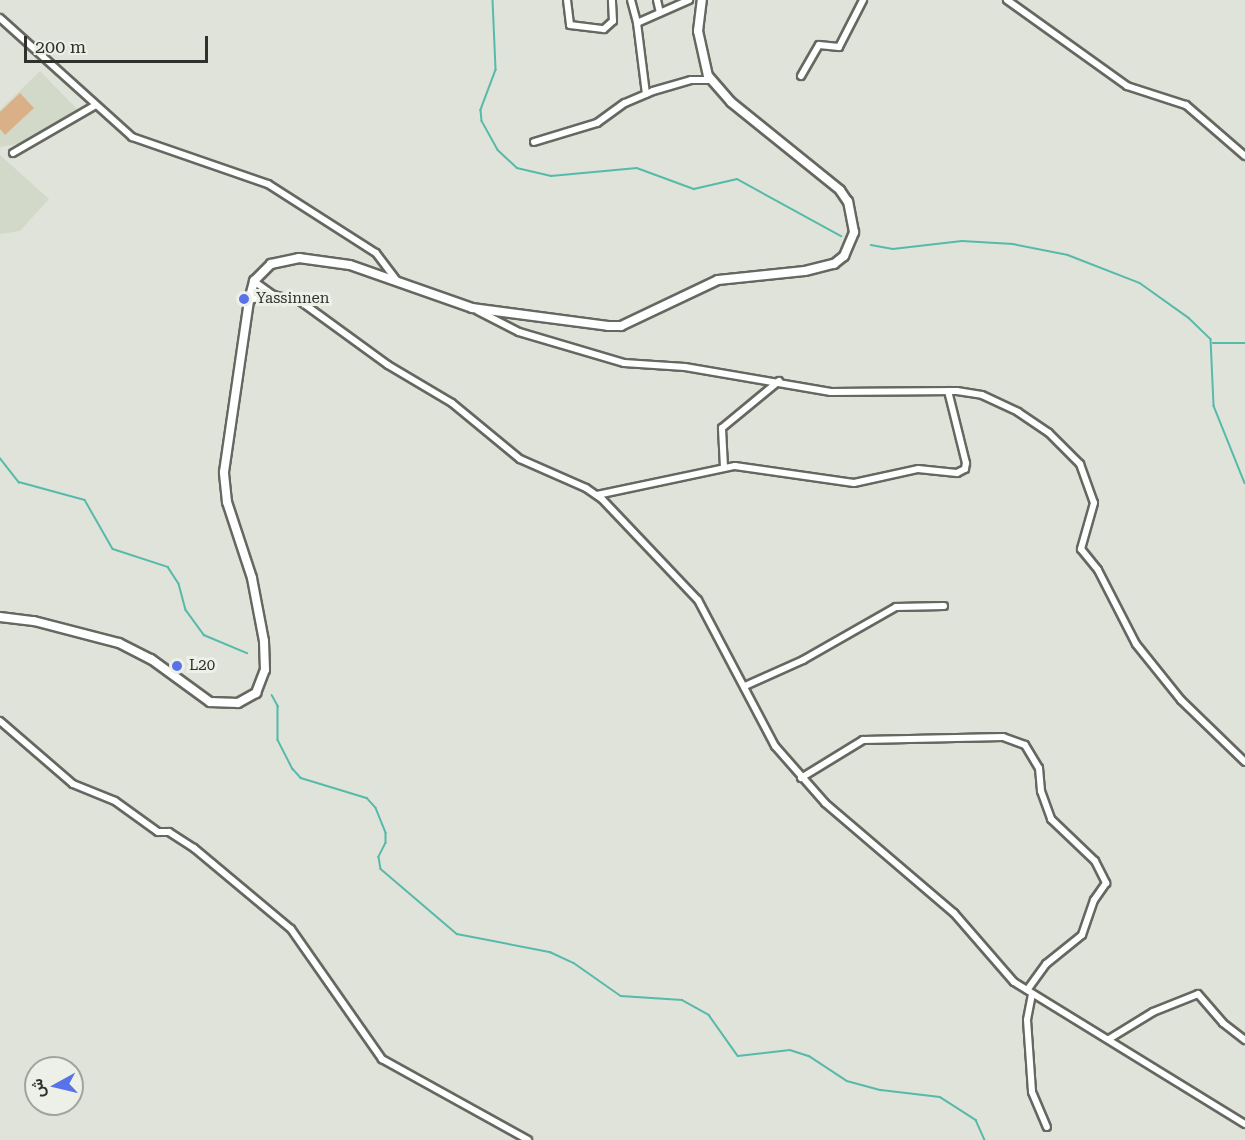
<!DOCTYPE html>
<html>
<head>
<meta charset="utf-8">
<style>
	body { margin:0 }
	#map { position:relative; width:1245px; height:1140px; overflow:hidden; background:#e0e3da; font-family:"Roboto Serif",Vazirmatn,serif }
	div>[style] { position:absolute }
	.built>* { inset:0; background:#d3d9c9 }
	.green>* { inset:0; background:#dab089 }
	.stream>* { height:1.5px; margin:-0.75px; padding:0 0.75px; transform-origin:0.75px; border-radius:0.75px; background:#56baaa }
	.roads { filter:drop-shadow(2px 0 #656860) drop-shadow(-2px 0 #656860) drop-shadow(0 2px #656860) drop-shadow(0 -2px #656860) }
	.street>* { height:6px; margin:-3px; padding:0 3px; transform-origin:3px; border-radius:3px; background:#fff }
	.secondary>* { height:8px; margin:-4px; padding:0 4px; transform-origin:4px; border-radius:4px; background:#fff }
	.dots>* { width:16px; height:16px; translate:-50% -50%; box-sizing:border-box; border:3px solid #edf0e7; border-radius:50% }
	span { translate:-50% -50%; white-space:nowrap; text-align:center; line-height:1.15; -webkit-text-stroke:6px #edf0e7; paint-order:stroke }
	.poi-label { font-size:15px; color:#30312d }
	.left { translate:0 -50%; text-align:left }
	.north { position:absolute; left:24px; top:1056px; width:60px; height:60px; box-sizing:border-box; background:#edf0e7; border:2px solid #a1a49d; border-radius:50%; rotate:262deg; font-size:16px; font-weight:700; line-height:24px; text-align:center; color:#30312d }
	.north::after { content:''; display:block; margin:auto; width:21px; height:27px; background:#5873e9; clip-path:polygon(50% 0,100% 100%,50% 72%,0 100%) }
	.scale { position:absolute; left:24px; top:36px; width:184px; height:27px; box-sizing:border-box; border:3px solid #30312d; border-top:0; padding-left:8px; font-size:18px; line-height:21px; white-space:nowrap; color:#30312d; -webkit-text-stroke:4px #edf0e7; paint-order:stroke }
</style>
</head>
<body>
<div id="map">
	<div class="built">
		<i style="clip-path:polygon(40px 71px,77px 109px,23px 143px,0 147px,0 110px)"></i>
		<i style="clip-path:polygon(0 155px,49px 199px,20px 231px,0 234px)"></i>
	</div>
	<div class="green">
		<i style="clip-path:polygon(20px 93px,34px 108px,5px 135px,0 129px,0 112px)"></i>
	</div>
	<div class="stream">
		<i style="left:493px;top:0;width:70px;rotate:87.5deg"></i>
		<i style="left:496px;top:70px;width:43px;rotate:110.6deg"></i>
		<i style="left:481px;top:110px;width:11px;rotate:85deg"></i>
		<i style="left:482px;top:121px;width:33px;rotate:61deg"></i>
		<i style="left:498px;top:150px;width:26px;rotate:43deg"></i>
		<i style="left:517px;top:168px;width:35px;rotate:13deg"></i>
		<i style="left:551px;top:176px;width:86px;rotate:-5.3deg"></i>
		<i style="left:637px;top:168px;width:61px;rotate:20.2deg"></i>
		<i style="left:694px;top:189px;width:44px;rotate:-13.1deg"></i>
		<i style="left:737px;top:179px;width:119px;rotate:28.7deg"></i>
		<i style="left:871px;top:245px;width:22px;rotate:10deg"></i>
		<i style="left:893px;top:249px;width:69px;rotate:-6.6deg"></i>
		<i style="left:962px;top:241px;width:51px;rotate:3.4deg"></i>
		<i style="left:1013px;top:244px;width:56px;rotate:11.3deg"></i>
		<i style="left:1068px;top:255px;width:77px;rotate:21.3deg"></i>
		<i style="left:1140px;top:283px;width:60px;rotate:35.5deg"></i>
		<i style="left:1189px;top:318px;width:30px;rotate:44deg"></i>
		<i style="left:1211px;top:339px;width:67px;rotate:87.4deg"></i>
		<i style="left:1214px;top:406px;width:83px;rotate:68.1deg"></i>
		<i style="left:1213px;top:343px;width:32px"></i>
		<i style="left:0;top:458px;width:31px;rotate:52deg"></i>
		<i style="left:19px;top:482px;width:68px;rotate:15.3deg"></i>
		<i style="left:85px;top:500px;width:56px;rotate:60.3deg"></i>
		<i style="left:113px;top:549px;width:58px;rotate:18.1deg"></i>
		<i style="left:168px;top:567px;width:20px;rotate:57deg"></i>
		<i style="left:179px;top:584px;width:27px;rotate:75deg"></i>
		<i style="left:186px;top:610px;width:31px;rotate:54deg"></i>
		<i style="left:204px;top:635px;width:47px;rotate:22.7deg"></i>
		<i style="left:272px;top:695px;width:13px;rotate:61deg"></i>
		<i style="left:278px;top:706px;width:34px;rotate:90deg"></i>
		<i style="left:278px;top:740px;width:33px;rotate:63deg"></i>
		<i style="left:293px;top:769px;width:12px;rotate:48deg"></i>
		<i style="left:301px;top:778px;width:69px;rotate:16.9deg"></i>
		<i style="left:367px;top:798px;width:13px;rotate:48deg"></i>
		<i style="left:376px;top:808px;width:27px;rotate:68deg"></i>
		<i style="left:386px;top:833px;width:10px;rotate:90deg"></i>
		<i style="left:386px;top:843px;width:16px;rotate:117deg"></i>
		<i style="left:379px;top:857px;width:12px;rotate:81deg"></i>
		<i style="left:381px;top:869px;width:100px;rotate:40.5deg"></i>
		<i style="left:457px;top:934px;width:95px;rotate:11deg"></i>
		<i style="left:550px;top:952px;width:26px;rotate:25deg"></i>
		<i style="left:574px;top:963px;width:57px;rotate:35.1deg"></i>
		<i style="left:621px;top:996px;width:61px;rotate:3.8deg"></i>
		<i style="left:682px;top:1000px;width:31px;rotate:29deg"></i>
		<i style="left:709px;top:1015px;width:50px;rotate:54.7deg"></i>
		<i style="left:738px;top:1056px;width:52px;rotate:-6.6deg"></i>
		<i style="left:790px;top:1050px;width:20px;rotate:18deg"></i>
		<i style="left:809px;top:1056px;width:45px;rotate:33.3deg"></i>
		<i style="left:847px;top:1081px;width:35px;rotate:15deg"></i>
		<i style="left:881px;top:1090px;width:59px;rotate:6.8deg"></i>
		<i style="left:940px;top:1097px;width:43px;rotate:32.6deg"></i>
		<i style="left:976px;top:1120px;width:22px;rotate:66deg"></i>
	</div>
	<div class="roads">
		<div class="street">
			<i style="left:567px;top:0;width:25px;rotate:83deg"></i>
			<i style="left:570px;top:25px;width:34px;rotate:7deg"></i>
			<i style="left:604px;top:29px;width:12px;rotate:-42deg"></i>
			<i style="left:613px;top:21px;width:21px;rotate:-93deg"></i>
			<i style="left:631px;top:0;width:24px;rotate:75deg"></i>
			<i style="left:657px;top:0;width:13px;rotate:77deg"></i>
			<i style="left:1007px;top:0;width:148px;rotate:35.6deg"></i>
			<i style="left:1127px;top:86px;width:62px;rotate:17.9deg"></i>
			<i style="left:1186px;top:105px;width:78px;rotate:40.8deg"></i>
			<i style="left:0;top:18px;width:178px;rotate:42deg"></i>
			<i style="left:132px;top:137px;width:144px;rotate:19.1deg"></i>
			<i style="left:268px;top:184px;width:128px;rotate:32.6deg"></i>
			<i style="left:376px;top:253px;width:34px;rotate:53deg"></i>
			<i style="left:801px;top:76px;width:36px;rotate:-60deg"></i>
			<i style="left:819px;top:45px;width:20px;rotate:6deg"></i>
			<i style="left:839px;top:47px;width:53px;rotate:-62.9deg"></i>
			<i style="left:646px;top:94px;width:72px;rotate:-97.2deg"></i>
			<i style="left:637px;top:23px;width:57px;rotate:-23.9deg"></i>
			<i style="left:534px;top:142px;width:66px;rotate:-16.8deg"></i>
			<i style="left:597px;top:123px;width:34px;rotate:-36deg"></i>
			<i style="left:625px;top:103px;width:30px;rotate:-23deg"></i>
			<i style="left:653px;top:91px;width:40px;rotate:-16deg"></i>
			<i style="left:691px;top:80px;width:20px"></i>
			<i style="left:13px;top:153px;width:94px;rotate:-30.1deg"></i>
			<i style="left:273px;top:295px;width:28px;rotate:13deg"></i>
			<i style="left:300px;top:301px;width:109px;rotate:36deg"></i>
			<i style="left:388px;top:365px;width:74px;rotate:30.7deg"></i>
			<i style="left:452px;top:403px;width:88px;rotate:39.5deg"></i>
			<i style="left:520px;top:459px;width:72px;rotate:23.7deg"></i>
			<i style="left:586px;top:488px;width:19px;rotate:35deg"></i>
			<i style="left:602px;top:499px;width:139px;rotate:46.5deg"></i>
			<i style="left:698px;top:600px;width:165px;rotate:62.2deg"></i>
			<i style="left:775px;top:746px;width:76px;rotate:48.7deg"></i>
			<i style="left:825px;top:803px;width:170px;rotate:40.5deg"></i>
			<i style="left:954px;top:913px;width:91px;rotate:49deg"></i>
			<i style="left:1014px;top:982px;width:271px;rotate:31.6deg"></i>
			<i style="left:249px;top:300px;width:25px;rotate:-12deg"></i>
			<i style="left:273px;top:295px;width:24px;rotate:-144deg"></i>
			<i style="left:478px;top:311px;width:46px;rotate:27.1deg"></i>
			<i style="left:519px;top:332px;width:109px;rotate:16.4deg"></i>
			<i style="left:624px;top:363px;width:61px;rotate:3.8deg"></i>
			<i style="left:685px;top:367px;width:148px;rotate:9.7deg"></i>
			<i style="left:831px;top:392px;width:126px;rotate:-0.5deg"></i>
			<i style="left:957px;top:391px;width:25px;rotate:9deg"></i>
			<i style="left:982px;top:395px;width:40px;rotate:25deg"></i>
			<i style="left:1018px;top:412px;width:37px;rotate:34deg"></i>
			<i style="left:1049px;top:433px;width:44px;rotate:45deg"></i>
			<i style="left:1080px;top:464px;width:41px;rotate:70.3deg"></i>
			<i style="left:1094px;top:503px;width:48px;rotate:105.8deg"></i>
			<i style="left:1081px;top:549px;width:27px;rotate:51deg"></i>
			<i style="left:1098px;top:570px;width:83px;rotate:62.8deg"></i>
			<i style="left:1136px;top:644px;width:72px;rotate:51.2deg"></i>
			<i style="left:1181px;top:700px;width:89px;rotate:44.1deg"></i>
			<i style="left:724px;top:467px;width:39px;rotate:-93deg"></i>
			<i style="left:722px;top:428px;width:74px;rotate:-39.5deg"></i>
			<i style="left:597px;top:495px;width:141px;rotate:-11.9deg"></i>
			<i style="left:735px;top:466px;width:120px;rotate:8.1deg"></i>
			<i style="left:854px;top:483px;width:66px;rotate:-12.3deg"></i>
			<i style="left:918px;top:469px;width:39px;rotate:6deg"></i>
			<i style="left:957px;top:473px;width:9px;rotate:-27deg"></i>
			<i style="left:965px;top:469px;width:6px;rotate:-81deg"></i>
			<i style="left:966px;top:463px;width:74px;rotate:-104deg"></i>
			<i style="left:745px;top:686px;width:64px;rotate:-24.1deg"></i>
			<i style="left:803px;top:660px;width:107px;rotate:-29.7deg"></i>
			<i style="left:896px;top:607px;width:48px;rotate:-1.2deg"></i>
			<i style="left:0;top:721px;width:96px;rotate:40.8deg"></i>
			<i style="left:73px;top:784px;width:45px;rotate:22deg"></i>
			<i style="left:115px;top:801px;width:53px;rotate:35.8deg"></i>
			<i style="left:158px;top:832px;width:11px"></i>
			<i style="left:169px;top:832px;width:30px;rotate:33deg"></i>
			<i style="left:194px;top:848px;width:126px;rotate:39.9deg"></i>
			<i style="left:291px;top:929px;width:159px;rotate:55deg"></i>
			<i style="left:382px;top:1059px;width:167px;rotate:29deg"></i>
			<i style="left:801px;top:778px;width:73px;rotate:-31.5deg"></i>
			<i style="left:863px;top:740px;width:140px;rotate:-1.2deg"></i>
			<i style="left:1003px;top:737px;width:23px;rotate:20deg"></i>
			<i style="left:1025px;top:745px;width:27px;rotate:59deg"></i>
			<i style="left:1039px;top:768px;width:23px;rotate:85deg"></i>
			<i style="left:1041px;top:791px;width:30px;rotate:70deg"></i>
			<i style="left:1051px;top:819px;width:61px;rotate:43.7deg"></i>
			<i style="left:1095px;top:861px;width:25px;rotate:63deg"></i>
			<i style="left:1106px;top:883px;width:21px;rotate:125deg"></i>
			<i style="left:1094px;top:900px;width:37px;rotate:109deg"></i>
			<i style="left:1082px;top:935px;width:46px;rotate:141.1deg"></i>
			<i style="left:1046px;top:964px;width:32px;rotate:126deg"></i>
			<i style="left:1032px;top:994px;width:26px;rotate:101deg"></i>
			<i style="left:1027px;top:1020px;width:72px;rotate:86deg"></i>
			<i style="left:1032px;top:1092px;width:38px;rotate:67deg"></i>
			<i style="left:1109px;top:1039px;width:52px;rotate:-31.5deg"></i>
			<i style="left:1153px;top:1012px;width:48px;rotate:-21.8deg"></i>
			<i style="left:1198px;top:994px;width:38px;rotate:49deg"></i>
			<i style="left:1223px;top:1023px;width:28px;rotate:38deg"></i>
		</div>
		<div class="secondary">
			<i style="left:0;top:617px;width:34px;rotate:7deg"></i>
			<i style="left:34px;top:621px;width:88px;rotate:14.5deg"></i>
			<i style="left:119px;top:643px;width:36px;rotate:27deg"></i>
			<i style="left:151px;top:659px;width:73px;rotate:36.1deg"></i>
			<i style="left:210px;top:702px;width:28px;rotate:2deg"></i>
			<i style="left:238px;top:703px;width:21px;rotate:-29deg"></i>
			<i style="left:256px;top:693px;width:25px;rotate:-69deg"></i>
			<i style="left:265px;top:670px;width:29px;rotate:-92deg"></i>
			<i style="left:264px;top:641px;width:64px;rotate:-100.8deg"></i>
			<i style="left:252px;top:578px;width:80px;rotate:-108.2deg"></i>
			<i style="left:227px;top:502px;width:30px;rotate:-96deg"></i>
			<i style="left:224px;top:472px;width:174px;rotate:-81.7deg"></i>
			<i style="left:249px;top:300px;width:20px;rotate:-75deg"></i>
			<i style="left:254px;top:281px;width:24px;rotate:-45deg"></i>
			<i style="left:271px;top:264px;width:29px;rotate:-12deg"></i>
			<i style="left:299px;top:258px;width:51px;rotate:7.8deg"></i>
			<i style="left:350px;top:265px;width:129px;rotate:19.4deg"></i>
			<i style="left:472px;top:308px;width:137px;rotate:7.5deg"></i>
			<i style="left:608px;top:326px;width:13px"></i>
			<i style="left:621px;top:326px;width:107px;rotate:-25.4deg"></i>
			<i style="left:718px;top:280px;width:87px;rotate:-5.9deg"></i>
			<i style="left:805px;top:271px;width:30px;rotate:-14deg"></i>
			<i style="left:834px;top:264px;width:13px;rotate:-39deg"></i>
			<i style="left:844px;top:256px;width:26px;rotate:-67deg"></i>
			<i style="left:854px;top:232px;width:31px;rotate:-101deg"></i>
			<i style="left:848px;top:202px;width:14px;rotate:-124deg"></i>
			<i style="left:840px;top:190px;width:140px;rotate:-141.1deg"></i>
			<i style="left:731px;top:102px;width:35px;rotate:-131deg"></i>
			<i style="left:708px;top:76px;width:46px;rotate:-102.5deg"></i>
			<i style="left:698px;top:31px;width:31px;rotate:-83deg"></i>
		</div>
	</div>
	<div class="dots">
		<i style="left:244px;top:299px;background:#5873e9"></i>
		<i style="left:177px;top:666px;background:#5873e9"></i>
	</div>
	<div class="poi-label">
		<span class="left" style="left:256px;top:299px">Yassinnen</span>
		<span class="left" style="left:189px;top:666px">L20</span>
	</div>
	<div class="north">ش</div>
	<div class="scale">200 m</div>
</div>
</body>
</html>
